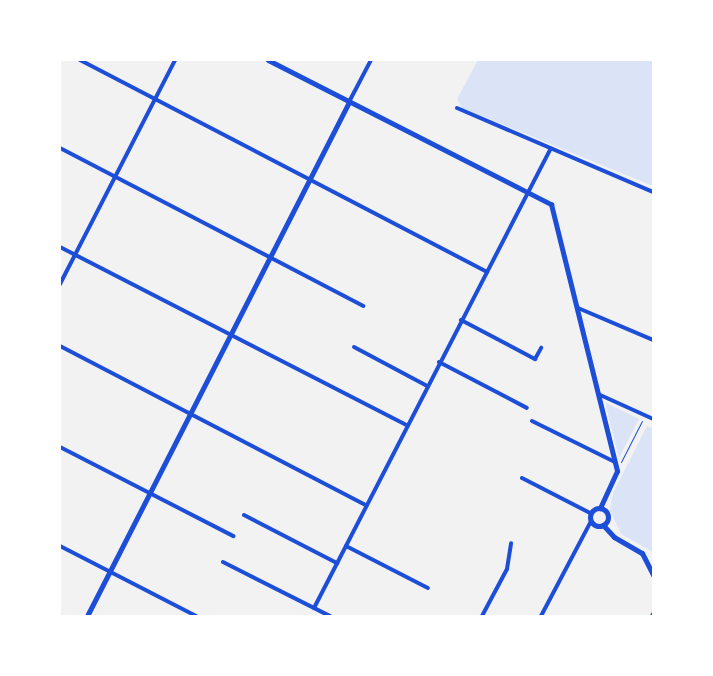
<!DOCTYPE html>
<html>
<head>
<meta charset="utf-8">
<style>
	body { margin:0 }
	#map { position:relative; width:713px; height:676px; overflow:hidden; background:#f2f2f2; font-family:"IBM Plex Sans",sans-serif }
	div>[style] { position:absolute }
	.green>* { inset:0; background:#dbe4f7 }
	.path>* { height:1px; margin:-0.5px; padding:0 0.5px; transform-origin:0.5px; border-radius:0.5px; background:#1d4ed8 }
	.minor>* { height:4px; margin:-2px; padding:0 2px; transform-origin:2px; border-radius:2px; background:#1d4ed8 }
	.tertiary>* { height:5px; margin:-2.5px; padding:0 2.5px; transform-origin:2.5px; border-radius:2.5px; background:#1d4ed8 }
	.tertiary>.ring { margin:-2.5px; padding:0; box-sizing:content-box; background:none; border:5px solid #1d4ed8; border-radius:50% }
	span { translate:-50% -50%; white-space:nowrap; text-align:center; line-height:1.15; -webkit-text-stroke:4.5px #fff; paint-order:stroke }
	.frame { position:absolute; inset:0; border:61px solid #fff; pointer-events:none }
</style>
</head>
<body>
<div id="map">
	<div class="green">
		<i style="clip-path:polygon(478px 60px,653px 60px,653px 186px,462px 108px,457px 99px)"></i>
		<i style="clip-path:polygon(606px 403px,639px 419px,619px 458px,606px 406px)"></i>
		<i style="clip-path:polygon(647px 426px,653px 429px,653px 552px,621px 534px,610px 510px,613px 493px)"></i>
	</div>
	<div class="path">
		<i style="left:621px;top:462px;width:46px;rotate:-62.9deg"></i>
	</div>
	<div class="minor">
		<i style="left:80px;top:60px;width:459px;rotate:27.5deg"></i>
		<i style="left:349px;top:102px;width:47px;rotate:-62.4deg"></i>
		<i style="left:457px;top:108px;width:213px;rotate:23.2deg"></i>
		<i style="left:60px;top:148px;width:342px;rotate:27.5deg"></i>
		<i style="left:60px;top:247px;width:390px;rotate:27.2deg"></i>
		<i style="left:60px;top:284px;width:252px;rotate:-62.8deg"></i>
		<i style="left:578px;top:308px;width:82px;rotate:23.1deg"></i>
		<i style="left:461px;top:320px;width:84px;rotate:27.8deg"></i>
		<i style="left:535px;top:359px;width:13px;rotate:-61deg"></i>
		<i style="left:60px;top:346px;width:345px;rotate:27.5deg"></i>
		<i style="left:354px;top:347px;width:83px;rotate:28.1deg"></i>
		<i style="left:439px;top:362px;width:99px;rotate:27.6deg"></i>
		<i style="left:598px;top:394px;width:60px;rotate:24.4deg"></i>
		<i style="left:532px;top:421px;width:93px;rotate:26.3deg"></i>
		<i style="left:60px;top:447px;width:195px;rotate:27.2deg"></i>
		<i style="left:522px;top:478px;width:76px;rotate:27.2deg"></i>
		<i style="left:244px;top:515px;width:105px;rotate:27.3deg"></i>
		<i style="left:60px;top:546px;width:153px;rotate:27.2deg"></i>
		<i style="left:346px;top:546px;width:92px;rotate:27.1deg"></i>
		<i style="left:223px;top:562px;width:120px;rotate:26.8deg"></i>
		<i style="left:314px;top:608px;width:517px;rotate:-62.74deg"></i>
		<i style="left:482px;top:616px;width:53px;rotate:-62deg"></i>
		<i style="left:507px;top:569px;width:26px;rotate:-81deg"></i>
		<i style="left:541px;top:616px;width:107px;rotate:-62.2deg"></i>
		<i style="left:652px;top:616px;width:2px;rotate:-63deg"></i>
	</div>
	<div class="tertiary">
		<i style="left:268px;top:60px;width:318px;rotate:27deg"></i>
		<i style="left:551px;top:204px;width:275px;rotate:76.1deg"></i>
		<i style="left:617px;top:471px;width:41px;rotate:114.7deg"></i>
		<i class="ring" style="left:590px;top:508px;width:13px;height:13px"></i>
		<i style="left:603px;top:525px;width:16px;rotate:47deg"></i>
		<i style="left:614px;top:537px;width:32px;rotate:30deg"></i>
		<i style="left:642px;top:553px;width:25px;rotate:63deg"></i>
		<i style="left:87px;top:616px;width:577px;rotate:-62.99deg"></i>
	</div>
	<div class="frame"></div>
</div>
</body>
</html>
